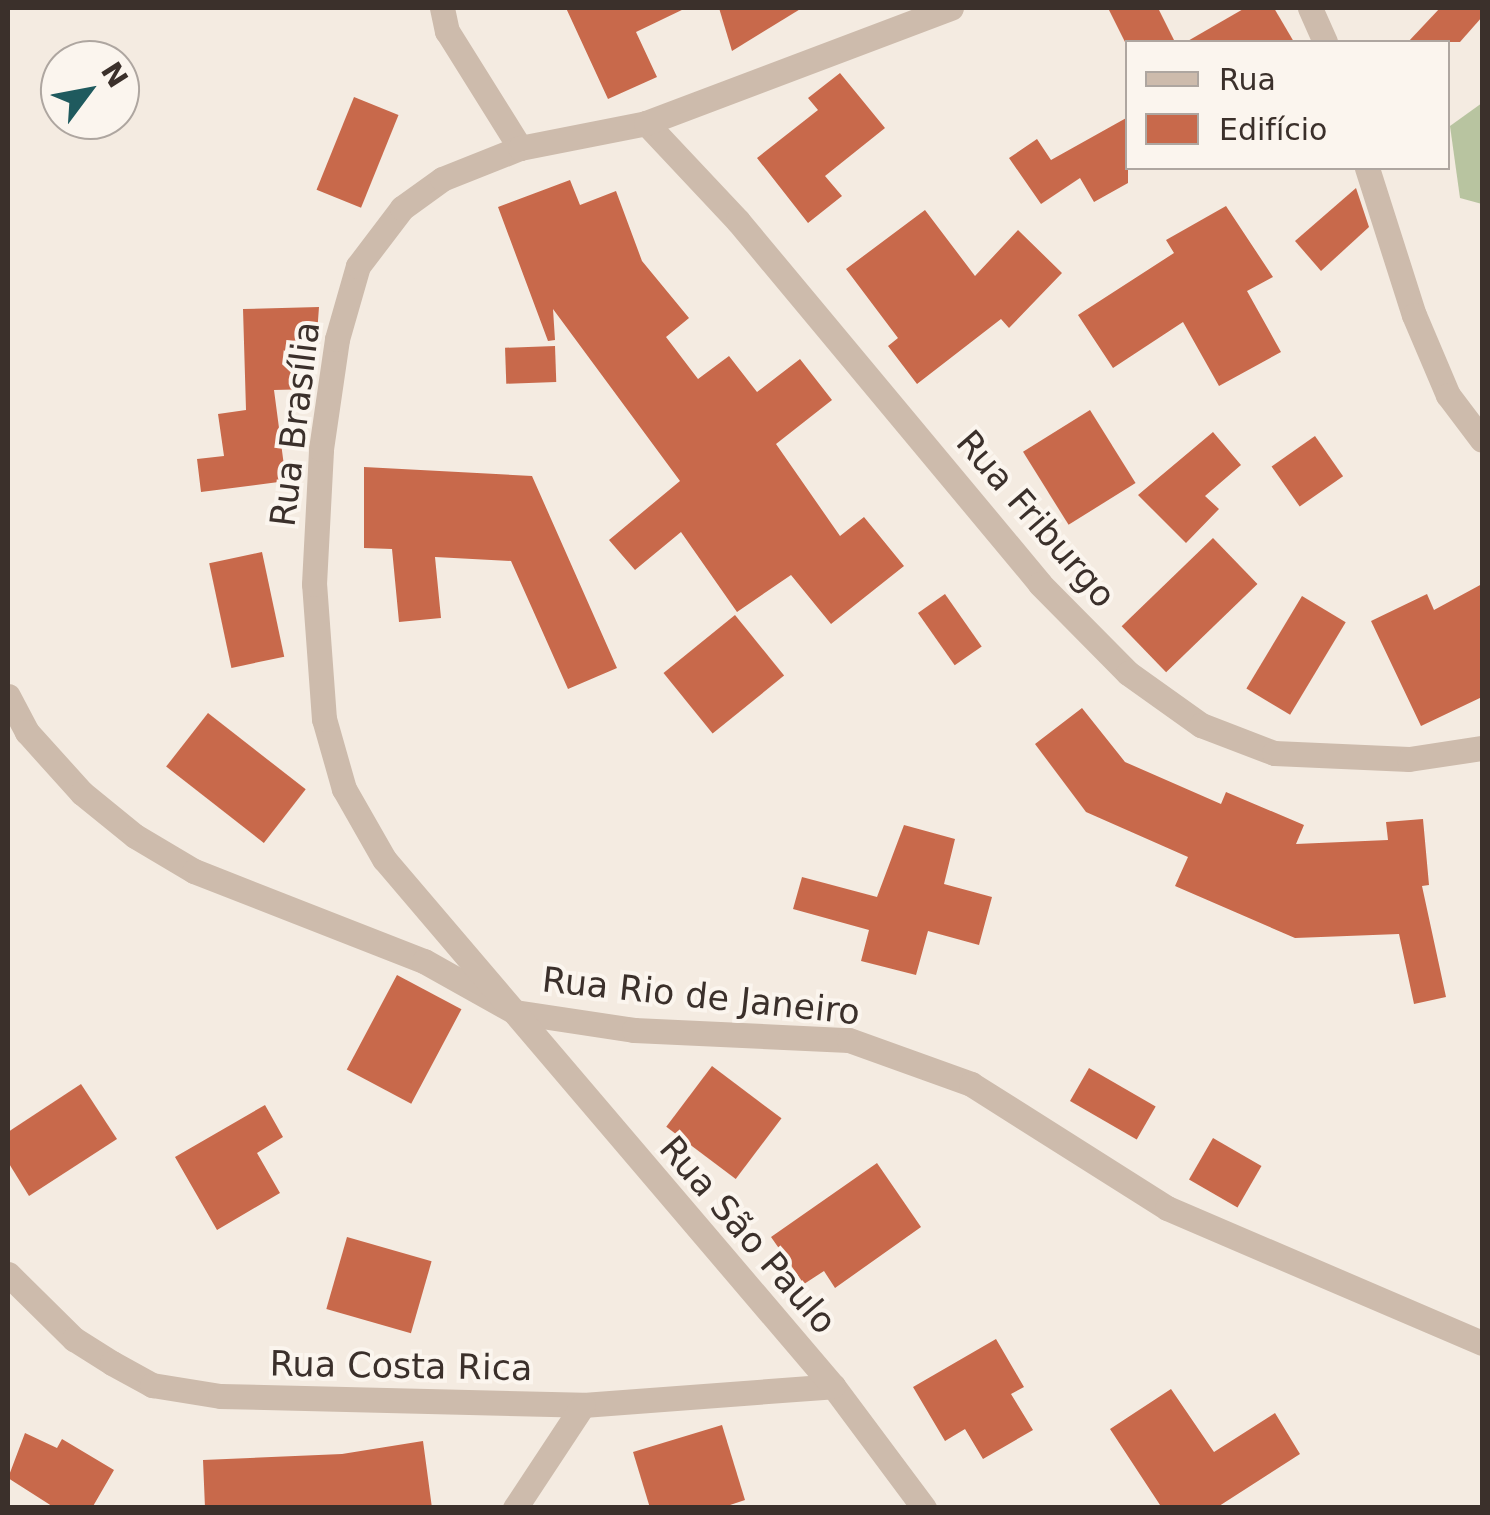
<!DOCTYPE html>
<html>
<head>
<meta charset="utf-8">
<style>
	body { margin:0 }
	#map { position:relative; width:1490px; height:1515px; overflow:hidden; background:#f4ebe1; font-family:"DejaVu Sans",sans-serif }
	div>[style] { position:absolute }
	.green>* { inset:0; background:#b8c4a0 }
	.building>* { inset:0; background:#c8694b; transform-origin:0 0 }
	.street>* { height:25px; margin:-12.5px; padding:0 12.5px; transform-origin:12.5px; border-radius:12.5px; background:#cdbbac }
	span { translate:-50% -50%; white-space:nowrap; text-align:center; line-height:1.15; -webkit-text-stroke:8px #fbf5ee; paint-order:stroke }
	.street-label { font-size:35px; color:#3b302b }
	.frame { position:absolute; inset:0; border:10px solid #3b302b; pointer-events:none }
	.legend { position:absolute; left:1125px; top:40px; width:325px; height:130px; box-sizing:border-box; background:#fbf5ee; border:2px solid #aea6a0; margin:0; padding:12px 18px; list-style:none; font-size:30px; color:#3b302b }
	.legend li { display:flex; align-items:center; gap:20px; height:50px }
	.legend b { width:50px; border:2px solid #aea6a0 }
	.north { position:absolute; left:40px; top:40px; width:100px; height:100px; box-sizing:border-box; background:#fbf5ee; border:2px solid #aea6a0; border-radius:50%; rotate:58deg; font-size:28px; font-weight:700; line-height:40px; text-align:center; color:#3b302b }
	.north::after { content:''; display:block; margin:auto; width:35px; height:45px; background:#1f5a5e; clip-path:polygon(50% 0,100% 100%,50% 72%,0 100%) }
</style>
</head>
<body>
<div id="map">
	<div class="green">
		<i style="clip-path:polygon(1482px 103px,1482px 204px,1460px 198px,1450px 126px)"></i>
	</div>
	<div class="building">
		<i style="clip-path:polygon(566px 8px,686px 8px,636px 32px,657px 77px,608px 99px)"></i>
		<i style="clip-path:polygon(719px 8px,802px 8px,732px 51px)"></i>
		<i style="clip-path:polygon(1108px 8px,1158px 8px,1175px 42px,1125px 42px)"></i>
		<i style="clip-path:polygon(1245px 8px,1274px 8px,1294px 42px,1186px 42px)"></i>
		<i style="clip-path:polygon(1440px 8px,1482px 8px,1482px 17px,1460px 42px,1408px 42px)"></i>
		<i style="clip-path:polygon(840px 73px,885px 128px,825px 176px,842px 196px,808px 223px,757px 158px,818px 110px,808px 98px)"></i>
		<i style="left:354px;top:97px;width:48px;height:100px;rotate:22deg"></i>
		<i style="clip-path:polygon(1128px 117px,1128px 183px,1094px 202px,1080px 178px,1041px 204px,1009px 158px,1037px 139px,1051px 160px)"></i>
		<i style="clip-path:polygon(570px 180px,580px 205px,616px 191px,642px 261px,689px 318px,666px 337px,698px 379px,729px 356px,757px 392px,800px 359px,832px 400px,776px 444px,840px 536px,864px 517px,904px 566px,831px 624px,791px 575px,737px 612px,681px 532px,635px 570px,609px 540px,680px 481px,553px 309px,555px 340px,548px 341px,498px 207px)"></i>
		<i style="clip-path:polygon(1356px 188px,1369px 227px,1321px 271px,1295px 241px)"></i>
		<i style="clip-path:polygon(1226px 206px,1273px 277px,1247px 291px,1281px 352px,1219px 386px,1183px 322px,1113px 368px,1078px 315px,1174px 253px,1166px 240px)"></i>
		<i style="clip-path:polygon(925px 210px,975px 276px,1018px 230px,1062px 273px,1009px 328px,1001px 319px,917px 384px,888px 346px,898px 338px,846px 269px)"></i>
		<i style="clip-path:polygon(319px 307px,313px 389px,274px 390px,286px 481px,201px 492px,197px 459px,224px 456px,218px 414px,246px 410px,243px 309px)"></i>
		<i style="left:555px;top:346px;width:36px;height:50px;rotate:88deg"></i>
		<i style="left:1090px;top:410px;width:86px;height:79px;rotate:58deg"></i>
		<i style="clip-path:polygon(1213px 432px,1241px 465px,1205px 496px,1219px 509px,1186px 543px,1138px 495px)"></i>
		<i style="left:1315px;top:436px;width:49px;height:53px;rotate:55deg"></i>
		<i style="clip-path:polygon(364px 467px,532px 476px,617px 668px,568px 689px,511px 561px,435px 557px,441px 618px,399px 622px,392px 549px,364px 548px)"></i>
		<i style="left:1213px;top:538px;width:64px;height:127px;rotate:46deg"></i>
		<i style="left:262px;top:552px;width:107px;height:54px;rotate:78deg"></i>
		<i style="clip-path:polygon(1482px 584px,1482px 697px,1421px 726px,1371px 621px,1427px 594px,1434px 610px)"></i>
		<i style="left:945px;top:594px;width:64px;height:33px;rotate:55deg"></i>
		<i style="left:1302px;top:596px;width:51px;height:108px;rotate:31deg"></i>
		<i style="left:735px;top:615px;width:78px;height:92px;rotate:51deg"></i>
		<i style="clip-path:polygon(1082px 708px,1125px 762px,1221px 804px,1226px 792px,1304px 825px,1296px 844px,1388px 840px,1386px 822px,1423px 819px,1429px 885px,1422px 886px,1446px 997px,1414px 1004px,1399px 934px,1295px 938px,1175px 886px,1188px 857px,1086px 812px,1035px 744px)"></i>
		<i style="left:208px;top:713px;width:124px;height:68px;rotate:38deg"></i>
		<i style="clip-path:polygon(904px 825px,955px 839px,944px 884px,992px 897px,979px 945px,928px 931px,916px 975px,861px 961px,869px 930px,793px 909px,802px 877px,877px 897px)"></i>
		<i style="left:397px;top:975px;width:73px;height:107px;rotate:28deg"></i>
		<i style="left:712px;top:1066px;width:87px;height:76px;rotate:37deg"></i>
		<i style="left:1089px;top:1068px;width:77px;height:38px;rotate:30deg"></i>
		<i style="clip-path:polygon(81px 1084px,117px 1139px,29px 1196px,8px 1162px,8px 1132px)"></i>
		<i style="clip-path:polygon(265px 1105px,283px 1137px,257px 1153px,280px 1193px,217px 1230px,175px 1157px)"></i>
		<i style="left:1213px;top:1138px;width:56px;height:48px;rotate:30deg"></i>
		<i style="clip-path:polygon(877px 1163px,921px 1227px,835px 1288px,824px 1271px,804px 1284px,771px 1237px)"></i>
		<i style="left:347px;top:1237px;width:88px;height:75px;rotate:16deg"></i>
		<i style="clip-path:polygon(996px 1339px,1024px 1387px,1011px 1394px,1033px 1430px,983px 1459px,965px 1429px,945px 1441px,913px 1387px)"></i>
		<i style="clip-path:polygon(1171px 1389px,1214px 1452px,1275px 1413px,1300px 1454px,1216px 1508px,1162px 1508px,1110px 1429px)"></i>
		<i style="clip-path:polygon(722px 1425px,745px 1500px,721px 1508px,650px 1508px,633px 1452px)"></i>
		<i style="clip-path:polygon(25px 1433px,57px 1448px,62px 1439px,114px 1470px,92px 1508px,55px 1508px,8px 1478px)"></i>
		<i style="clip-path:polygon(423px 1441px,432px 1508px,205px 1508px,203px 1460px,342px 1454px)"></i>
	</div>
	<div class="street">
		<i style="left:442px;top:8px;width:24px;rotate:78deg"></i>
		<i style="left:447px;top:31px;width:138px;rotate:58deg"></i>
		<i style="left:1310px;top:8px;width:37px;rotate:66deg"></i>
		<i style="left:646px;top:123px;width:134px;rotate:46.8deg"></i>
		<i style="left:738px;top:221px;width:472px;rotate:50.2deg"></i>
		<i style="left:1040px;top:584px;width:125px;rotate:45.3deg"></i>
		<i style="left:1128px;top:673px;width:90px;rotate:35.5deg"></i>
		<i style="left:1201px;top:725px;width:78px;rotate:21deg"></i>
		<i style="left:1274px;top:753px;width:135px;rotate:2.5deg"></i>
		<i style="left:1409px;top:759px;width:74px;rotate:-8.6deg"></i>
		<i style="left:1367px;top:168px;width:154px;rotate:72.3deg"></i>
		<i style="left:1414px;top:315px;width:87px;rotate:67deg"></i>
		<i style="left:1448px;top:395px;width:56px;rotate:52.9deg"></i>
		<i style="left:8px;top:696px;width:41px;rotate:62.2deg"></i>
		<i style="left:27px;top:732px;width:82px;rotate:48deg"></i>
		<i style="left:82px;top:793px;width:68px;rotate:39.1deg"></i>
		<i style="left:135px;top:836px;width:69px;rotate:30.7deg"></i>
		<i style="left:194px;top:871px;width:247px;rotate:21.4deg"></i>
		<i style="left:424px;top:961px;width:104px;rotate:29.3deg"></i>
		<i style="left:515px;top:1012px;width:120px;rotate:8.6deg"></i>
		<i style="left:634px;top:1030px;width:215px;rotate:2.7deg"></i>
		<i style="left:849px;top:1040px;width:130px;rotate:19.8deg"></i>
		<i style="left:971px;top:1084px;width:232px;rotate:32.3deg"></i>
		<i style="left:1167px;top:1208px;width:343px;rotate:23.2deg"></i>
		<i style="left:8px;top:1274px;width:93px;rotate:44.6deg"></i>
		<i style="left:74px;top:1339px;width:45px;rotate:32.3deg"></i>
		<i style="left:112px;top:1363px;width:46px;rotate:28.8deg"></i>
		<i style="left:152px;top:1385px;width:69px;rotate:9.2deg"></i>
		<i style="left:220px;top:1396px;width:363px;rotate:1.4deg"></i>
		<i style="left:583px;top:1405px;width:251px;rotate:-4.3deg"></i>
		<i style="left:515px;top:1508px;width:123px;rotate:-56.6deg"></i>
		<i style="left:924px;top:1508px;width:152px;rotate:-126.7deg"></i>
		<i style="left:833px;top:1386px;width:692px;rotate:-130.43deg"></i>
		<i style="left:384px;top:859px;width:81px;rotate:-119.7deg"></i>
		<i style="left:344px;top:789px;width:73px;rotate:-105.9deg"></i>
		<i style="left:324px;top:719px;width:135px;rotate:-94.2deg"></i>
		<i style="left:314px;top:584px;width:135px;rotate:-87deg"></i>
		<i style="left:321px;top:449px;width:111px;rotate:-81.7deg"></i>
		<i style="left:337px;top:339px;width:76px;rotate:-74deg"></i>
		<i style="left:358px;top:266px;width:73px;rotate:-52.8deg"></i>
		<i style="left:402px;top:208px;width:49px;rotate:-35.9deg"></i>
		<i style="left:442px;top:179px;width:84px;rotate:-21.7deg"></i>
		<i style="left:520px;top:148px;width:128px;rotate:-11.2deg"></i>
		<i style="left:646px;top:123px;width:326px;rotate:-20.7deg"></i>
	</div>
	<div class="street-label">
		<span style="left:295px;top:424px;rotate:-83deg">Rua Brasília</span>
		<span style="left:1036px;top:519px;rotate:49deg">Rua Friburgo</span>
		<span style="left:701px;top:996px;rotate:6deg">Rua Rio de Janeiro</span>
		<span style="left:748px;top:1235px;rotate:49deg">Rua São Paulo</span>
		<span style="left:401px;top:1366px;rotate:1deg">Rua Costa Rica</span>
	</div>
	<div class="frame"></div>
	<ul class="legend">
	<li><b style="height:12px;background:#cdbbac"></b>Rua</li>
	<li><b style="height:28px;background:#c8694b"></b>Edifício</li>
	</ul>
	<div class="north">N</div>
</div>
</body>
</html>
